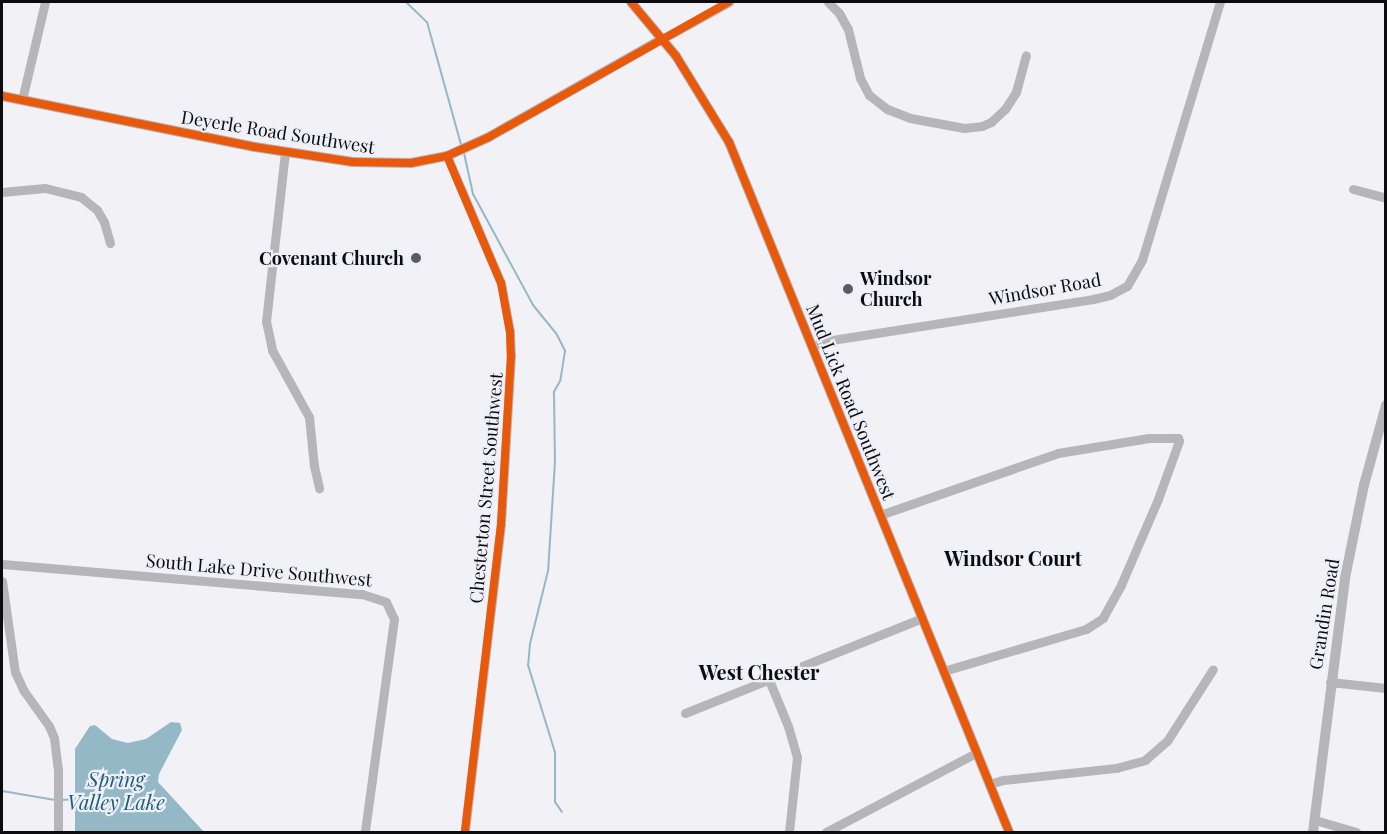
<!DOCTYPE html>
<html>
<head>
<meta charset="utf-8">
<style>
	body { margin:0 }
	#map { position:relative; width:1387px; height:834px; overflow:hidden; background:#f1f1f6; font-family:"Playfair Display",serif }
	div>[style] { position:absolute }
	.water>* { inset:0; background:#94b8c6 }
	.stream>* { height:2px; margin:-1px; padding:0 1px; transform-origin:1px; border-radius:1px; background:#94b8c6 }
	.minor>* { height:9px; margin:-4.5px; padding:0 4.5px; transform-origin:4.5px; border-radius:4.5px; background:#b6b6b9 }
	.tertiary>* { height:10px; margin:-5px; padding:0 5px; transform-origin:5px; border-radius:5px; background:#b6b6b9 }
	.cycleway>* { height:8px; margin:-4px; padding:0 4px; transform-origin:4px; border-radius:4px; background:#e8590c }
	.dots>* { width:16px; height:16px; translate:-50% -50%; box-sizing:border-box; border:3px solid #efeff8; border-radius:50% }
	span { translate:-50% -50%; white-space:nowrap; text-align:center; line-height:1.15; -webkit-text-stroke:4.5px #efeff8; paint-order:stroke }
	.street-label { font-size:18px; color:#0c0c0f }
	.poi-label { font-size:18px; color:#0c0c0f; font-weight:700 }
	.right { translate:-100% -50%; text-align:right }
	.left { translate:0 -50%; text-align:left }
	.neighbourhood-label { font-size:20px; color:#0c0c0f; font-weight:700 }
	.water-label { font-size:20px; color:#1b5f73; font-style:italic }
	.frame { position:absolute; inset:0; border:3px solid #0c0c0f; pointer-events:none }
</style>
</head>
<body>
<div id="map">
	<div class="water">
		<i style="clip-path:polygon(171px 722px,180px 723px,182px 730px,159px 774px,158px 782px,204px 832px,75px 832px,75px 749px,90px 726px,95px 725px,112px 739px,128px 743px,146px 739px)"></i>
	</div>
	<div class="stream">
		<i style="left:406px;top:2px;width:29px;rotate:44deg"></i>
		<i style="left:427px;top:22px;width:128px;rotate:74.5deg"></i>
		<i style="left:464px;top:153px;width:42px;rotate:77.6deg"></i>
		<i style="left:473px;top:194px;width:126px;rotate:61.6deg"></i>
		<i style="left:533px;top:305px;width:36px;rotate:51deg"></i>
		<i style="left:556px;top:333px;width:20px;rotate:63deg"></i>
		<i style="left:565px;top:351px;width:30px;rotate:99deg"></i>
		<i style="left:560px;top:381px;width:13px;rotate:119deg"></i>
		<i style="left:554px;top:392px;width:69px;rotate:89.2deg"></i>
		<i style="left:555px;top:461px;width:110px;rotate:93.6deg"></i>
		<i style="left:548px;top:571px;width:75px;rotate:103.9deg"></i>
		<i style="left:530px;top:644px;width:21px;rotate:95deg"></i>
		<i style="left:528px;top:665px;width:91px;rotate:72.8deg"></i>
		<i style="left:555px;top:752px;width:50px;rotate:90deg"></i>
		<i style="left:555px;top:802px;width:12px;rotate:55deg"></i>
		<i style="left:2px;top:791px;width:54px;rotate:9.6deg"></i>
		<i style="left:61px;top:800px;width:15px;rotate:-4deg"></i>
	</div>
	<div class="minor">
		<i style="left:828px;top:2px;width:16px;rotate:45deg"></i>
		<i style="left:839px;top:13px;width:18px;rotate:61deg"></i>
		<i style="left:848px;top:29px;width:50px;rotate:76.2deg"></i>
		<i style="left:860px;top:78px;width:19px;rotate:62deg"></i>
		<i style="left:869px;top:95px;width:23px;rotate:38deg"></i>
		<i style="left:887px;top:109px;width:25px;rotate:21deg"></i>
		<i style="left:910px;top:118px;width:55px;rotate:10.5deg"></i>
		<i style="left:964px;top:128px;width:18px;rotate:-6deg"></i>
		<i style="left:982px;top:126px;width:10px;rotate:-24deg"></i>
		<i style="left:991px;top:122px;width:19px;rotate:-43deg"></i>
		<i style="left:1005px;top:109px;width:20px;rotate:-57deg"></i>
		<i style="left:1016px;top:92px;width:38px;rotate:-75deg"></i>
		<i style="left:662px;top:39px;width:77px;rotate:-28.9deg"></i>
		<i style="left:22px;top:100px;width:101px;rotate:-76.8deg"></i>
		<i style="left:285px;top:152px;width:170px;rotate:96.4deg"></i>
		<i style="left:266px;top:321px;width:30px;rotate:78deg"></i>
		<i style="left:272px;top:350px;width:77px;rotate:61.1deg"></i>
		<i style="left:309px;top:417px;width:49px;rotate:84.2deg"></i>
		<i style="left:314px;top:466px;width:23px;rotate:77deg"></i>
		<i style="left:447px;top:156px;width:138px;rotate:67deg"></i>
		<i style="left:501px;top:283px;width:50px;rotate:79.6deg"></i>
		<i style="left:510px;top:332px;width:23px;rotate:88deg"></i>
		<i style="left:511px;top:355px;width:169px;rotate:93.4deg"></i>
		<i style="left:501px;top:524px;width:310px;rotate:96.7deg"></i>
		<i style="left:1353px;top:189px;width:34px;rotate:15deg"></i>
		<i style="left:2px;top:192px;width:43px;rotate:-5.3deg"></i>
		<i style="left:45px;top:188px;width:37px;rotate:14deg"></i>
		<i style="left:81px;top:197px;width:21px;rotate:39deg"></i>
		<i style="left:97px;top:210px;width:14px;rotate:60deg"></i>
		<i style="left:104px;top:222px;width:22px;rotate:74deg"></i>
		<i style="left:812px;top:346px;width:21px;rotate:-17deg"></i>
		<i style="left:832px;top:340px;width:264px;rotate:-8.9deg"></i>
		<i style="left:1093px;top:299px;width:17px;rotate:-13deg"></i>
		<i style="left:1110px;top:295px;width:19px;rotate:-28deg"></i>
		<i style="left:1127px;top:286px;width:30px;rotate:-60deg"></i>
		<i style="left:1142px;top:260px;width:270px;rotate:-73.2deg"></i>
		<i style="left:880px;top:515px;width:188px;rotate:-19.2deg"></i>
		<i style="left:1058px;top:453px;width:92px;rotate:-9.4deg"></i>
		<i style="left:1149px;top:438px;width:29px"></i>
		<i style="left:1178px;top:438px;width:3px;rotate:72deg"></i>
		<i style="left:1179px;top:441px;width:62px;rotate:109.9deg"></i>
		<i style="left:1158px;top:499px;width:94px;rotate:113.3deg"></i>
		<i style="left:1121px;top:585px;width:38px;rotate:119deg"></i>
		<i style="left:1103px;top:618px;width:20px;rotate:147deg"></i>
		<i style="left:1086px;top:629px;width:149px;rotate:163.6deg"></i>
		<i style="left:2px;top:564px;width:361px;rotate:4.8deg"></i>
		<i style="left:362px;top:594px;width:25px;rotate:18deg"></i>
		<i style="left:386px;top:602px;width:19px;rotate:65deg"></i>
		<i style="left:394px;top:619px;width:215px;rotate:97.8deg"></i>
		<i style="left:2px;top:581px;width:92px;rotate:81.9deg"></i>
		<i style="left:15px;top:672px;width:21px;rotate:65deg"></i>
		<i style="left:24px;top:691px;width:43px;rotate:54.5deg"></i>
		<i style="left:49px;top:726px;width:13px;rotate:67deg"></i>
		<i style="left:54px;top:738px;width:31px;rotate:83deg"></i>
		<i style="left:58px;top:769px;width:63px;rotate:90deg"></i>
		<i style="left:769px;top:680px;width:50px;rotate:67.6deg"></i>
		<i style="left:788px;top:726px;width:32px;rotate:74deg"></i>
		<i style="left:797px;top:757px;width:75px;rotate:96.1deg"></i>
		<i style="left:1330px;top:682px;width:56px;rotate:6.1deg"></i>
		<i style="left:685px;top:713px;width:255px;rotate:-21.8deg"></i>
		<i style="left:989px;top:784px;width:15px;rotate:-16deg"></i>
		<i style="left:1003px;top:780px;width:114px;rotate:-6.1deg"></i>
		<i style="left:1116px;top:768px;width:30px;rotate:-15deg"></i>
		<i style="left:1145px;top:760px;width:29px;rotate:-41deg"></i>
		<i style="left:1167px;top:741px;width:85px;rotate:-57.4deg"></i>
		<i style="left:1315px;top:820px;width:43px;rotate:16.3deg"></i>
		<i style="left:826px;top:832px;width:170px;rotate:-27.8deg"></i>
	</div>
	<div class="tertiary">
		<i style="left:631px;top:2px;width:70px;rotate:50.2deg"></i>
		<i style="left:676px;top:56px;width:101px;rotate:58.4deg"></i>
		<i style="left:729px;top:142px;width:745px;rotate:67.91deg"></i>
		<i style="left:2px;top:96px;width:258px;rotate:11.4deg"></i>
		<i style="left:255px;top:147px;width:99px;rotate:8.7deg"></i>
		<i style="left:353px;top:162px;width:58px;rotate:1deg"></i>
		<i style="left:411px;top:163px;width:37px;rotate:-11deg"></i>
		<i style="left:447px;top:156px;width:46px;rotate:-24.3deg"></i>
		<i style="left:489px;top:137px;width:199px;rotate:-29.5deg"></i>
		<i style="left:1313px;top:832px;width:256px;rotate:-82.8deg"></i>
		<i style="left:1345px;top:578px;width:95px;rotate:-78.5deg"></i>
		<i style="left:1364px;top:485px;width:83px;rotate:-74.6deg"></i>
	</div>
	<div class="cycleway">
		<i style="left:631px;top:2px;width:70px;rotate:50.2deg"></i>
		<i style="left:676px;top:56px;width:101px;rotate:58.4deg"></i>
		<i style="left:729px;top:142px;width:745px;rotate:67.91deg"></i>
		<i style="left:2px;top:96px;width:258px;rotate:11.4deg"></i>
		<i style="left:255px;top:147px;width:99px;rotate:8.7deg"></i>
		<i style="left:353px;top:162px;width:58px;rotate:1deg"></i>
		<i style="left:411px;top:163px;width:37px;rotate:-11deg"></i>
		<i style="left:447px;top:156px;width:46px;rotate:-24.3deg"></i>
		<i style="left:489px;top:137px;width:275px;rotate:-29.4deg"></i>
		<i style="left:447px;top:156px;width:138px;rotate:67deg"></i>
		<i style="left:501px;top:283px;width:50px;rotate:79.6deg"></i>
		<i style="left:510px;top:332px;width:23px;rotate:88deg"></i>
		<i style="left:511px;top:355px;width:169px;rotate:93.4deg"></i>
		<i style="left:501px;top:524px;width:310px;rotate:96.7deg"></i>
	</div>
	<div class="dots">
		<i style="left:416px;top:258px;background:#5c5c60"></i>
		<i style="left:848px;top:289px;background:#5c5c60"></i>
	</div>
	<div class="street-label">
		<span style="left:278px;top:132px;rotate:9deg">Deyerle Road Southwest</span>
		<span style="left:1045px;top:289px;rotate:-10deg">Windsor Road</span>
		<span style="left:851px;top:402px;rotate:68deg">Mud Lick Road Southwest</span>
		<span style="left:486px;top:488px;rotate:-85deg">Chesterton Street Southwest</span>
		<span style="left:259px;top:570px;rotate:5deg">South Lake Drive Southwest</span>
		<span style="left:1324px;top:614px;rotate:-81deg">Grandin Road</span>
	</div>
	<div class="poi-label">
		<span class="right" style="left:404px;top:258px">Covenant Church</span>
		<span class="left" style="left:860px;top:289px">Windsor<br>Church</span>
	</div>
	<div class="neighbourhood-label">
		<span style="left:1013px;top:557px">Windsor Court</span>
		<span style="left:759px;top:671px">West Chester</span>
	</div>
	<div class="water-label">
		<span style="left:116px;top:790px">Spring<br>Valley Lake</span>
	</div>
	<div class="frame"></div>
</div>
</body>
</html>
